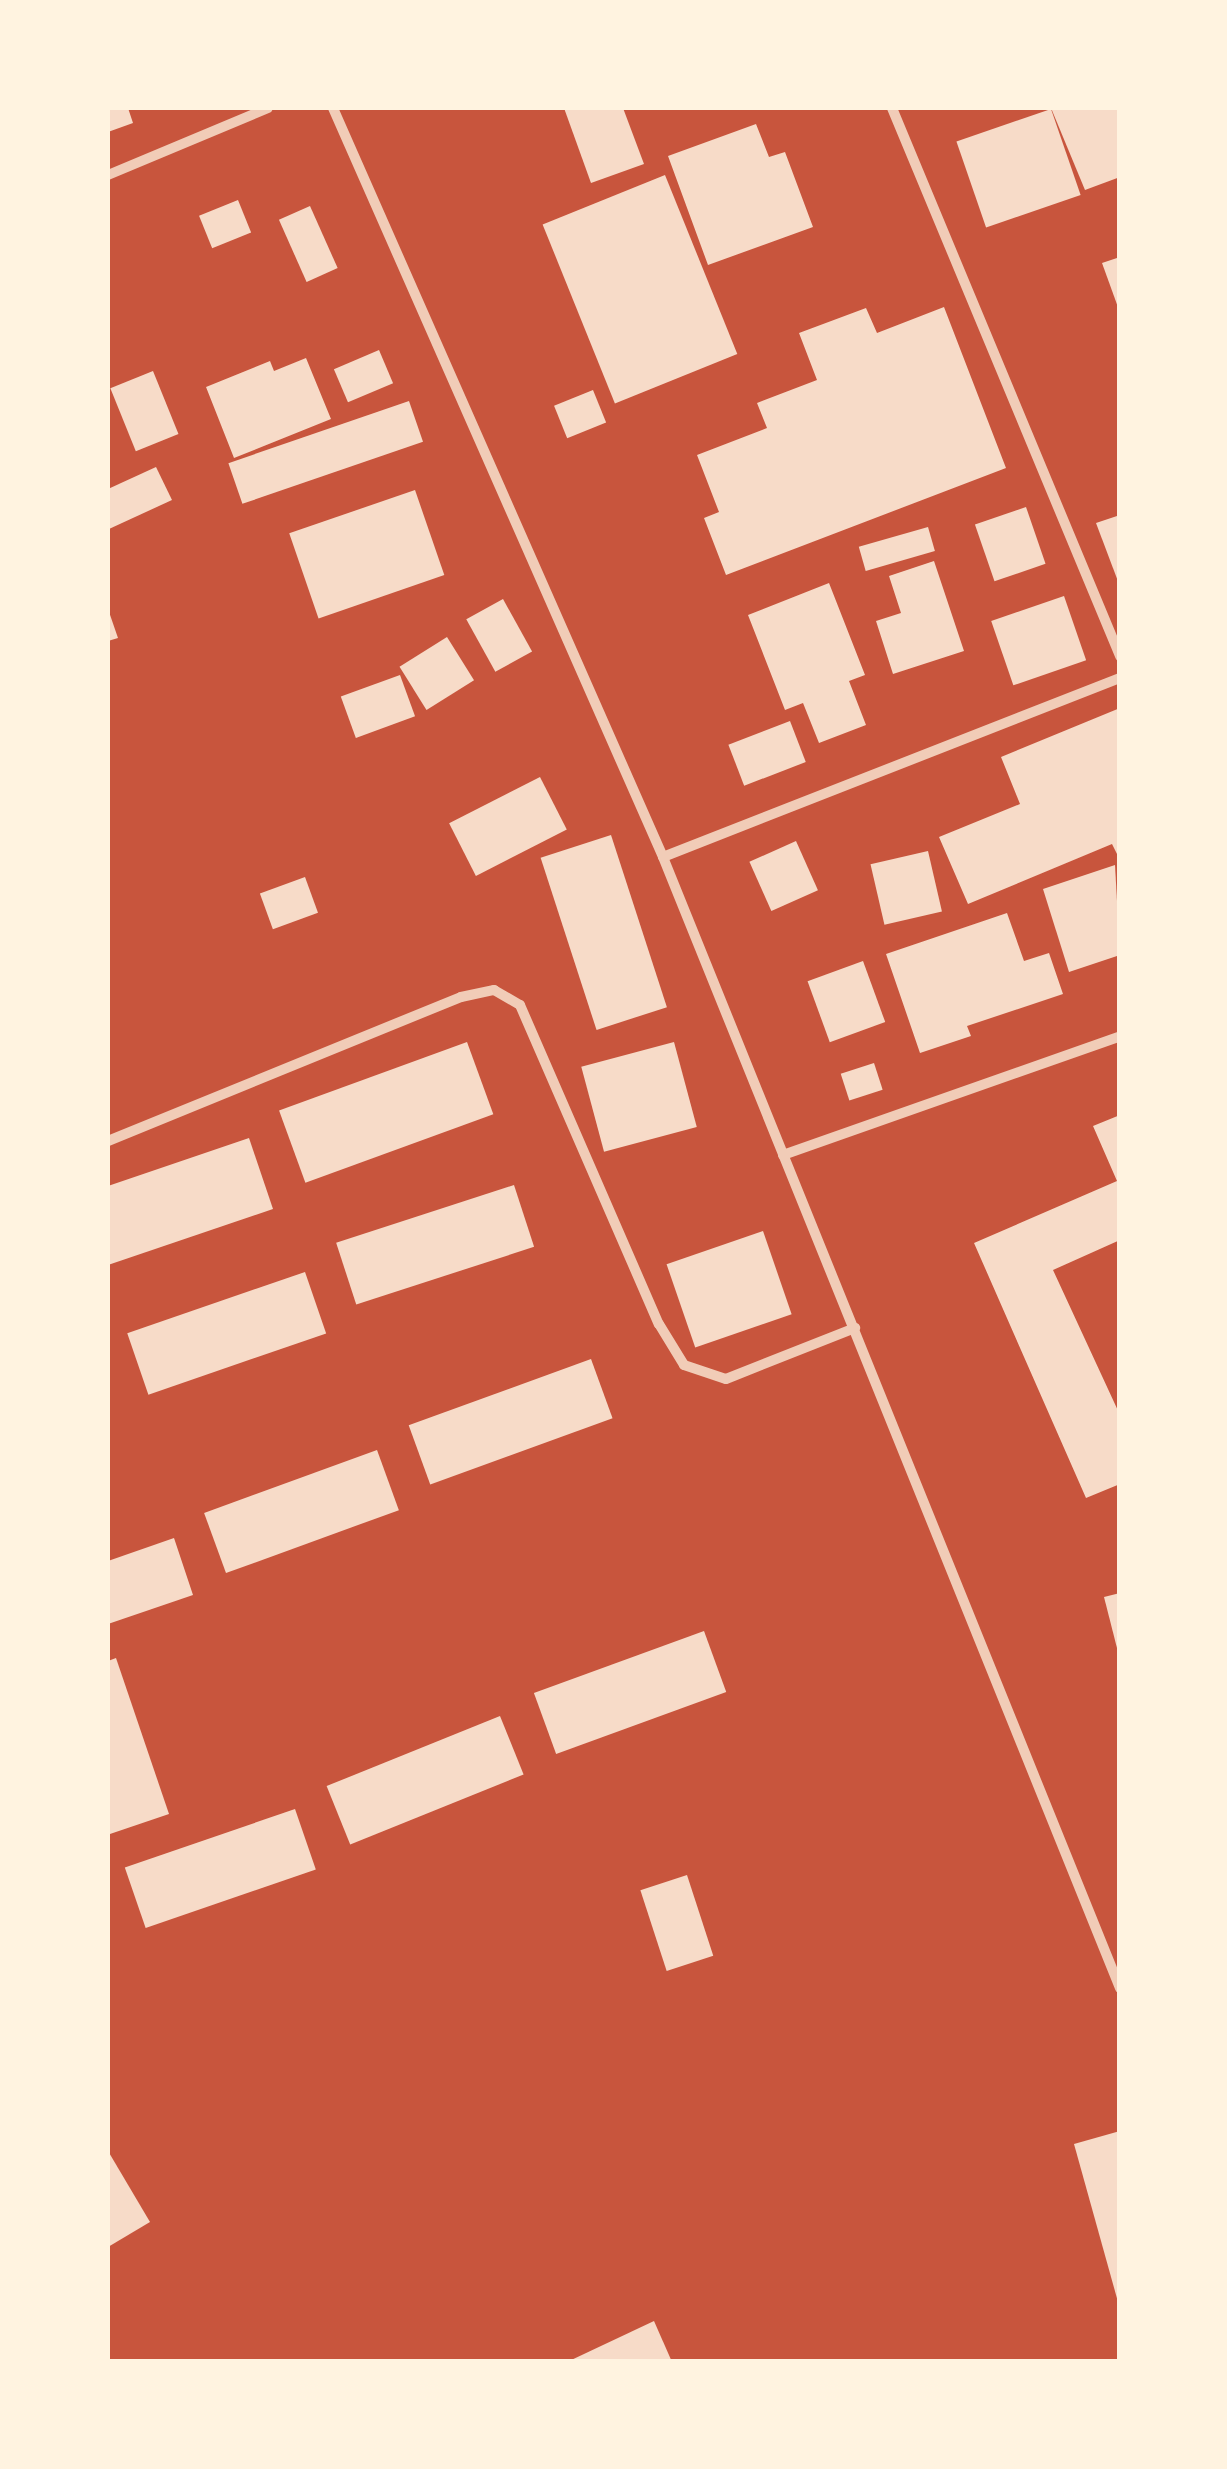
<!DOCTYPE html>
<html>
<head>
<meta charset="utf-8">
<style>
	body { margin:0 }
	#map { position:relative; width:1227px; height:2469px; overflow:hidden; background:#c8553d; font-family:"Fira Sans Condensed",sans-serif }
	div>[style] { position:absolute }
	.building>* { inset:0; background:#f7dbc8; transform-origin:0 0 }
	.minor>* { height:10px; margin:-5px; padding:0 5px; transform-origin:5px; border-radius:5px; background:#f1ccb7 }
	span { translate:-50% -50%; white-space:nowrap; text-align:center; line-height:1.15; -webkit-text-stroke:8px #fff3e0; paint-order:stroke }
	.frame { position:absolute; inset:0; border:110px solid #fff3e0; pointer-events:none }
</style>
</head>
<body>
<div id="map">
	<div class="building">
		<i style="clip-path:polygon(108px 108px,128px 108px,133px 123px,108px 132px)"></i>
		<i style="clip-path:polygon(564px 108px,623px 108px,644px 164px,591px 183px)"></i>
		<i style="clip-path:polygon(1051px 108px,1120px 108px,1120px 177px,1085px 190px)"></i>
		<i style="left:1051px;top:109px;width:91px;height:100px;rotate:71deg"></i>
		<i style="clip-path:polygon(756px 124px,769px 157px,785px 152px,813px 227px,708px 265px,668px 156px)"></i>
		<i style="left:665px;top:175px;width:193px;height:132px;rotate:68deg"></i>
		<i style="left:238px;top:200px;width:35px;height:42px;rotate:68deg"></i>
		<i style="left:310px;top:206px;width:68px;height:34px;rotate:66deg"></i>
		<i style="clip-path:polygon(1120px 257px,1120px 310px,1119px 310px,1102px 263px)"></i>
		<i style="clip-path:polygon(944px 307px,1006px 468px,726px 575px,704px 518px,719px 512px,697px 455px,767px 428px,757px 403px,817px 380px,799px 333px,866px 308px,877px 333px)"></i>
		<i style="left:379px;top:350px;width:36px;height:49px;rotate:67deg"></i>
		<i style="clip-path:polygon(306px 358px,331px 419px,234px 458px,206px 387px,270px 361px,274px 371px)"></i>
		<i style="left:153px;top:371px;width:68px;height:46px;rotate:68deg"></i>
		<i style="left:593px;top:390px;width:35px;height:42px;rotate:68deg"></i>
		<i style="left:409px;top:401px;width:43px;height:191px;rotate:71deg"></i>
		<i style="clip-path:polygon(156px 467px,172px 500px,109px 529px,108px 489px)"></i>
		<i style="left:415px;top:490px;width:90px;height:133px;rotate:71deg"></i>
		<i style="left:1026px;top:507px;width:60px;height:54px;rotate:71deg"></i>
		<i style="clip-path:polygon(1120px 515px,1120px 584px,1119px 584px,1096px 523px)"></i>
		<i style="left:928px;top:527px;width:25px;height:72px;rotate:74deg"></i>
		<i style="clip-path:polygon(934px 561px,964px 651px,893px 674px,876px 621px,901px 613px,889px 576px)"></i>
		<i style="clip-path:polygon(829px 583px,865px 675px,849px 681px,866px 725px,819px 743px,803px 703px,785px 710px,748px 615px)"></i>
		<i style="left:1064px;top:596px;width:68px;height:77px;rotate:71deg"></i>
		<i style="left:503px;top:599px;width:60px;height:42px;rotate:61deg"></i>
		<i style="clip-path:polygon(108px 609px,118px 638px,108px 641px)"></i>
		<i style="left:447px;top:637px;width:51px;height:56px;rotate:58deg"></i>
		<i style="left:400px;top:675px;width:44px;height:63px;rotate:70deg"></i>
		<i style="clip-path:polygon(1120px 708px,1120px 860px,1112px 844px,968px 904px,939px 837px,1020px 804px,1001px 757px)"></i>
		<i style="left:790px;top:721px;width:44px;height:66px;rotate:69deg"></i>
		<i style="left:540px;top:777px;width:59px;height:102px;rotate:63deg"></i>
		<i style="left:611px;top:835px;width:181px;height:74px;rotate:72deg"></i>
		<i style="left:796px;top:841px;width:54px;height:51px;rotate:66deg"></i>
		<i style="left:928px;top:851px;width:62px;height:59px;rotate:77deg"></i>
		<i style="clip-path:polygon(1115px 865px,1120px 955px,1069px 972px,1043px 889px)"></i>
		<i style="left:305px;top:877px;width:38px;height:48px;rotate:70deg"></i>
		<i style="clip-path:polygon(1007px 913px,1024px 961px,1049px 953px,1063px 994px,967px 1026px,971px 1036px,920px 1053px,886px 954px)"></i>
		<i style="left:863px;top:961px;width:65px;height:59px;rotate:70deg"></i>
		<i style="left:467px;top:1042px;width:77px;height:200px;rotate:70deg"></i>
		<i style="left:674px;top:1042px;width:88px;height:96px;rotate:75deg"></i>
		<i style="left:874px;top:1063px;width:28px;height:35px;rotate:72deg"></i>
		<i style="clip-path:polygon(1120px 1115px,1120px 1240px,1053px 1270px,1120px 1415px,1120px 1484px,1086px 1498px,974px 1243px,1117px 1181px,1093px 1126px)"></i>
		<i style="clip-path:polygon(249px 1138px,273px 1209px,108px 1265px,108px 1186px)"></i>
		<i style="left:514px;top:1185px;width:65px;height:187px;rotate:72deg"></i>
		<i style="left:763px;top:1231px;width:88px;height:102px;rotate:71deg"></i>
		<i style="left:305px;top:1272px;width:65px;height:188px;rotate:71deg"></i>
		<i style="left:591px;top:1359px;width:63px;height:194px;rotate:70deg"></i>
		<i style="left:377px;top:1450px;width:64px;height:184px;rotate:70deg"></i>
		<i style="clip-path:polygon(174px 1538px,193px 1595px,108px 1624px,108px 1561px)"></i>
		<i style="clip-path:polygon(1120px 1593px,1120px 1652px,1118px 1652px,1104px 1597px)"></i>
		<i style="left:704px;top:1631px;width:65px;height:181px;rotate:70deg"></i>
		<i style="clip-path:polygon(116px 1658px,169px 1814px,110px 1834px,108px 1661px)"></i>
		<i style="left:500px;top:1716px;width:63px;height:187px;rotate:68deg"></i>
		<i style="left:295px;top:1809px;width:64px;height:180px;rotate:71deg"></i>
		<i style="left:687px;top:1875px;width:85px;height:49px;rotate:72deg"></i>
		<i style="clip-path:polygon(1120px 2131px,1120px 2302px,1118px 2302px,1074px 2144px)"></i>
		<i style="clip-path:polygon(108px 2151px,150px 2222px,108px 2247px)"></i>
		<i style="clip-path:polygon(654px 2321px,672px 2362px,567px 2362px)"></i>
	</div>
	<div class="minor">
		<i style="left:333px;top:108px;width:818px;rotate:66.22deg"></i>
		<i style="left:663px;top:857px;width:1220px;rotate:68deg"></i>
		<i style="left:892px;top:108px;width:594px;rotate:67.41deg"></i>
		<i style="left:108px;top:175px;width:173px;rotate:-22.7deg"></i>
		<i style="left:663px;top:857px;width:491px;rotate:-21.4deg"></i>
		<i style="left:108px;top:1141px;width:381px;rotate:-22.2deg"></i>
		<i style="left:461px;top:997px;width:34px;rotate:-12deg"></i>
		<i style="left:494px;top:990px;width:30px;rotate:30deg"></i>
		<i style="left:520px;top:1005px;width:348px;rotate:66.5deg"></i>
		<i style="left:659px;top:1324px;width:48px;rotate:58.6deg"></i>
		<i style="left:684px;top:1365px;width:44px;rotate:18.4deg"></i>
		<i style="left:726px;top:1379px;width:139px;rotate:-21.6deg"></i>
		<i style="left:783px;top:1155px;width:357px;rotate:-19.4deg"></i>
	</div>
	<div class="frame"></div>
</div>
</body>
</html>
